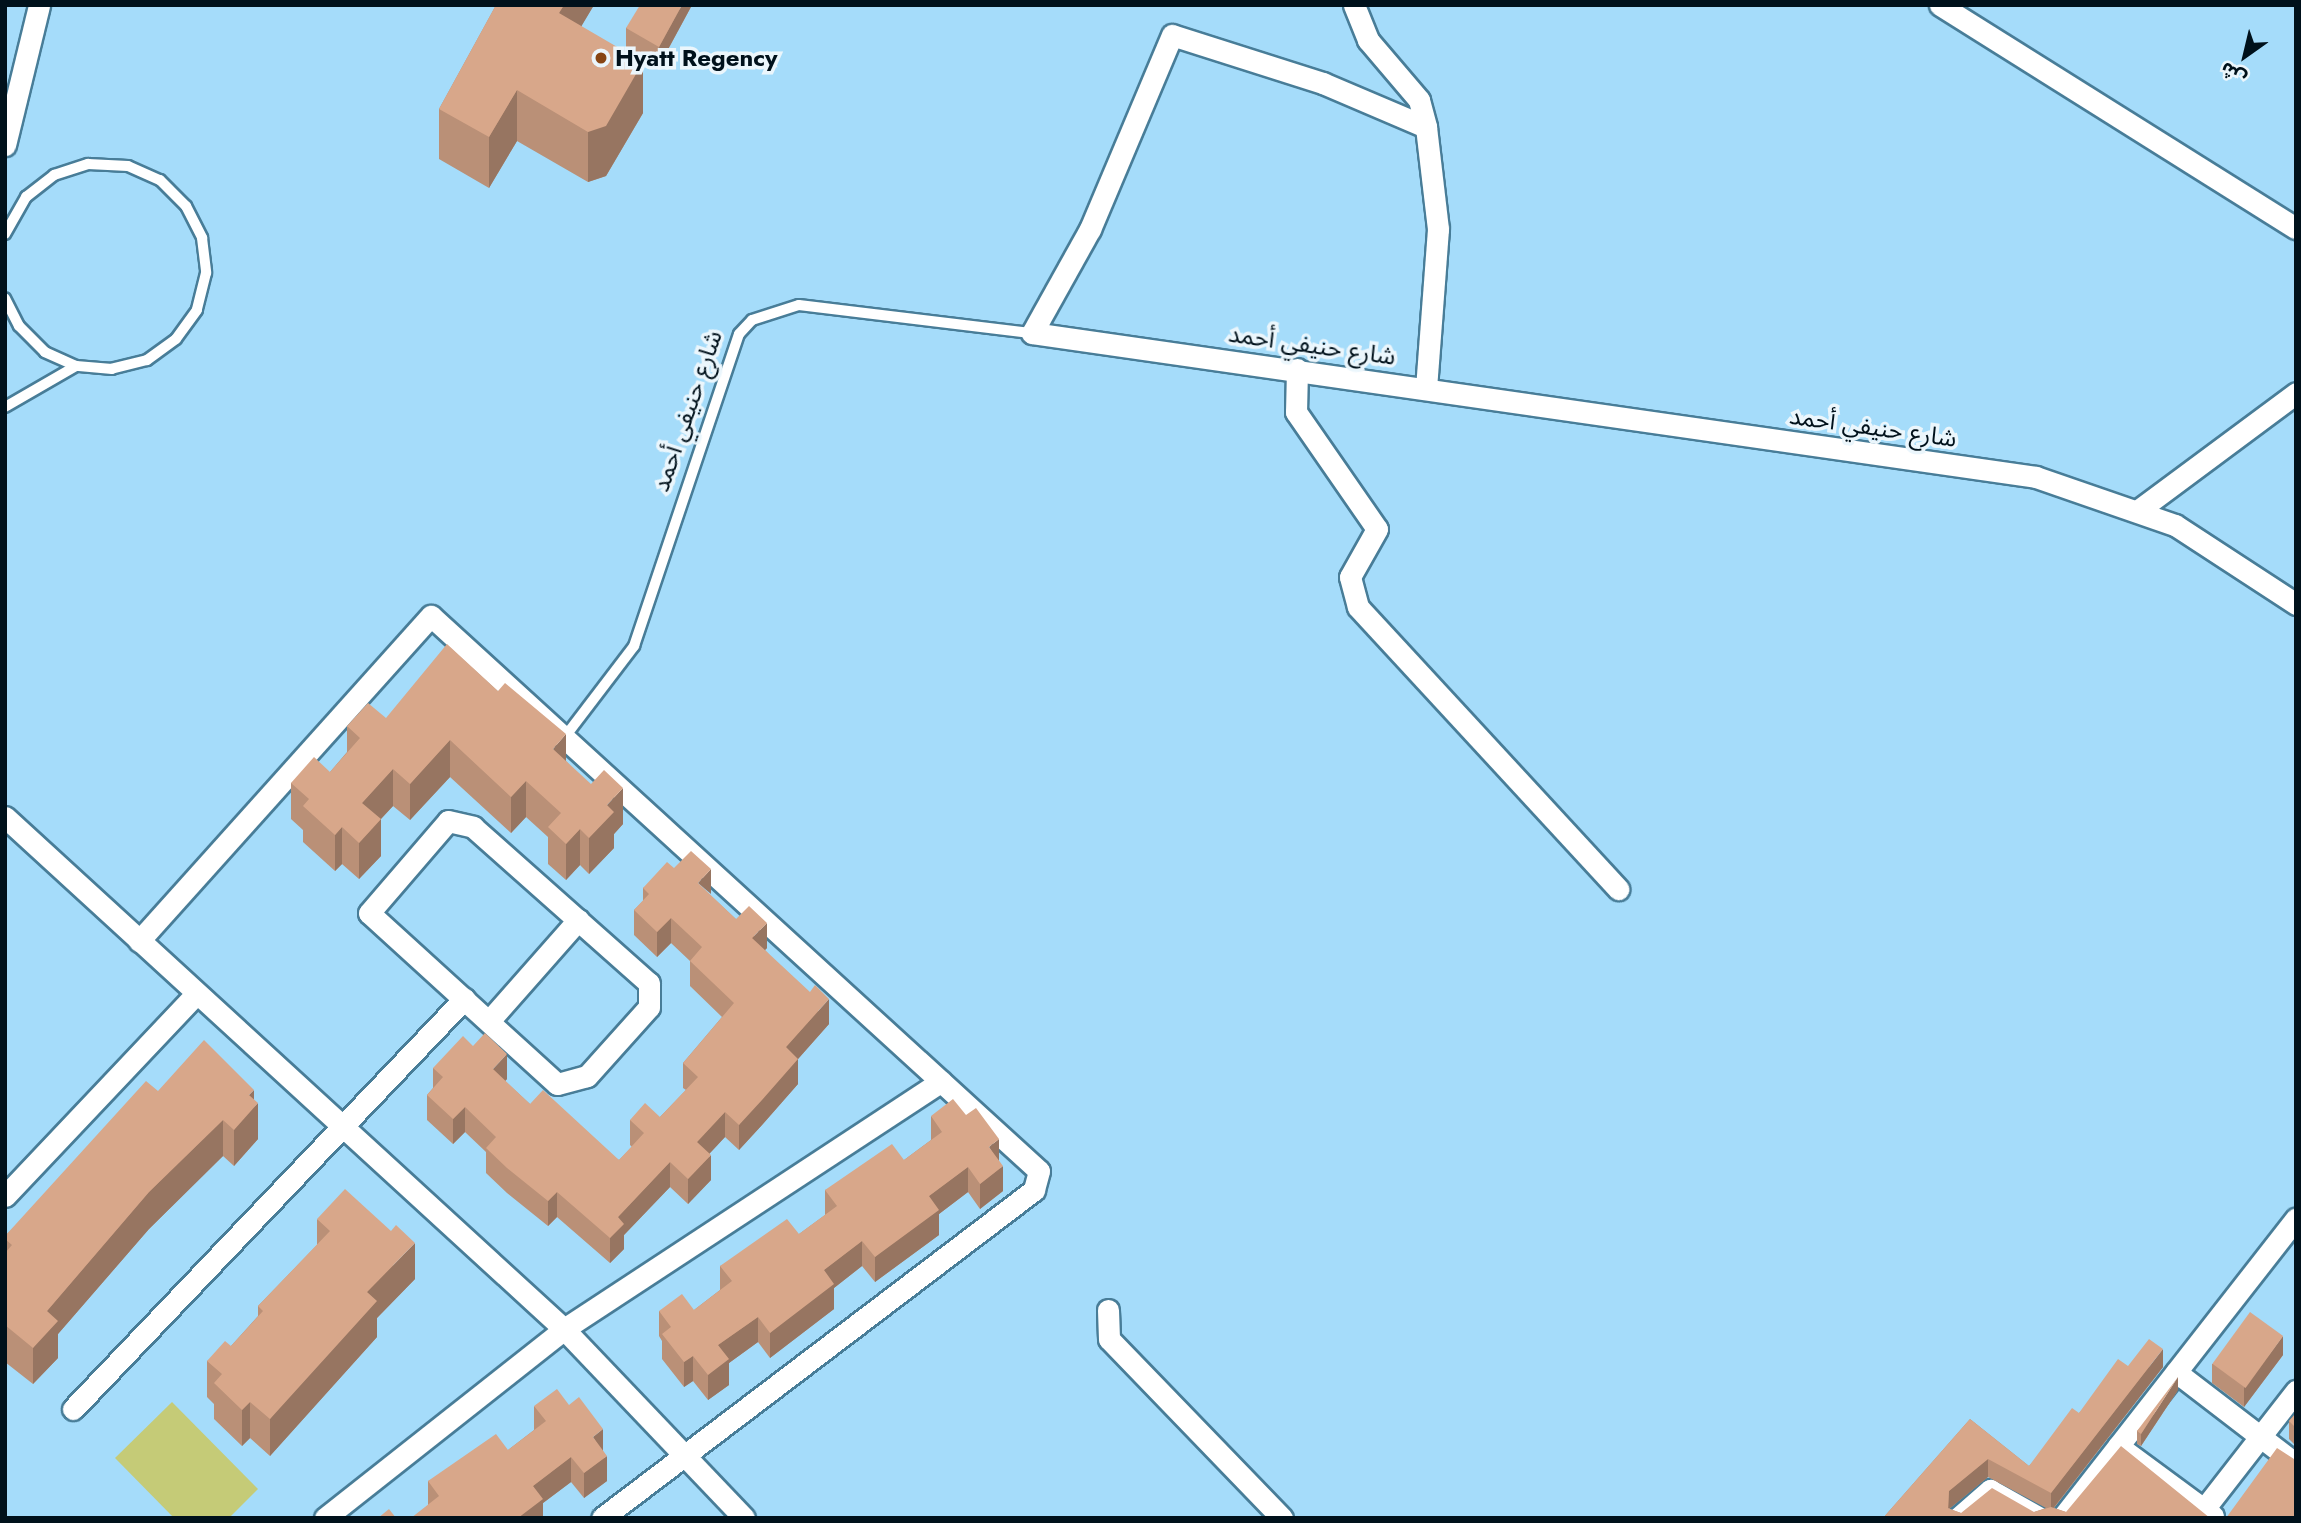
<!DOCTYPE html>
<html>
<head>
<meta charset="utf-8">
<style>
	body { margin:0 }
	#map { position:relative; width:2301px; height:1523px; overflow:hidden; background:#a5dcfa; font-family:Jost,"Noto Sans Arabic",sans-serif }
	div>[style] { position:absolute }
	.green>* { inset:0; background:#c5cb77 }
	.roads { filter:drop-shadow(2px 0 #487d98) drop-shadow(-2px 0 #487d98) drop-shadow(0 2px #487d98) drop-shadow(0 -2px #487d98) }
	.service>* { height:10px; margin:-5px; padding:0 5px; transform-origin:5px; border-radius:5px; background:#fff }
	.minor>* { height:21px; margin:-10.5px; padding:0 10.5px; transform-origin:10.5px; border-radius:10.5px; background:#fff }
	.wall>* { inset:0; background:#ba9077 }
	.shaded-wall>* { inset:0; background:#977561 }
	.building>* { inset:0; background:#d8a78a; transform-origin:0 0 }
	.dots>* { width:19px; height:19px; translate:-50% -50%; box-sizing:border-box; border:4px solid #ebf6fc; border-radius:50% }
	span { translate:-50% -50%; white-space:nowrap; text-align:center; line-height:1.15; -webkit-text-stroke:7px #ebf6fc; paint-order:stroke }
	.poi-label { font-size:24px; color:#00111b; font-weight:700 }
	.left { translate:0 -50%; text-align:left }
	.street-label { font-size:24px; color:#00111b }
	.frame { position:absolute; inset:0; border:7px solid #00111b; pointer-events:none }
	.north { position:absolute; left:2210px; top:21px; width:70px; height:70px; -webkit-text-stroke:5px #ebf6fc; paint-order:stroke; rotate:214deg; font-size:19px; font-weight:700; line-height:28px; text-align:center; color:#00111b }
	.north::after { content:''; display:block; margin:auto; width:24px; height:32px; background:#00111b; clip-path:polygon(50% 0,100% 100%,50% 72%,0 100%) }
</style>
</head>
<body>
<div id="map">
	<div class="green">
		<i style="clip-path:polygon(172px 1402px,258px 1489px,229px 1518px,174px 1518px,115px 1458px)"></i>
	</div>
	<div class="roads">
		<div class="service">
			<i style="left:5px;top:234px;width:43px;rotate:-60.4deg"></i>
			<i style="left:26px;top:197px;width:36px;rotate:-38deg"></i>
			<i style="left:54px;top:175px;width:36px;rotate:-18deg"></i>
			<i style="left:88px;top:164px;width:40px;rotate:2.9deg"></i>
			<i style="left:128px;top:166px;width:35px;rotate:24deg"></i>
			<i style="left:160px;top:180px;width:37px;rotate:45deg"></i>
			<i style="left:186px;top:206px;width:36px;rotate:63deg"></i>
			<i style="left:202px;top:238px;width:35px;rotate:83deg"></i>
			<i style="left:206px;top:273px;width:38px;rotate:104deg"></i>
			<i style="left:197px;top:310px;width:36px;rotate:126deg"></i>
			<i style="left:176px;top:339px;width:36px;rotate:144deg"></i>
			<i style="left:147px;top:360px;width:36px;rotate:166deg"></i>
			<i style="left:112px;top:369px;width:36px;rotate:-175deg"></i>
			<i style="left:76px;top:366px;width:34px;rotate:-156deg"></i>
			<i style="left:45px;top:352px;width:37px;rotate:-135deg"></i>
			<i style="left:19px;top:326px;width:31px;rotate:-117deg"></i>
			<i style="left:5px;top:407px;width:82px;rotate:-30deg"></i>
			<i style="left:564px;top:738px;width:116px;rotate:-52.7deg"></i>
			<i style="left:634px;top:646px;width:329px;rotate:-71.4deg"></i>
			<i style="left:739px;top:334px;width:19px;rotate:-47deg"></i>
			<i style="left:752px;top:320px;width:49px;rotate:-17.7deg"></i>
			<i style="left:799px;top:305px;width:235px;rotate:6.9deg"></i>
		</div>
		<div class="minor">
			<i style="left:1354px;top:5px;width:38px;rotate:68deg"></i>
			<i style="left:1368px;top:40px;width:79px;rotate:49.6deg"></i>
			<i style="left:1419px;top:100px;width:28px;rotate:75deg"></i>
			<i style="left:1426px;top:127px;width:103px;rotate:83.3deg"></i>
			<i style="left:1438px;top:229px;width:159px;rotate:94.3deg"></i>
			<i style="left:1940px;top:5px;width:420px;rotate:32.1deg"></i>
			<i style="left:1426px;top:127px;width:112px;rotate:-156.9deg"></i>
			<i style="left:1323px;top:83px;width:158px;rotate:-162.4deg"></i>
			<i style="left:1172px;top:35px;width:211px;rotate:112.9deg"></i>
			<i style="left:1090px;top:229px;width:119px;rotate:119.1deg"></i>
			<i style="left:1032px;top:333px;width:1014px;rotate:8.16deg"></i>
			<i style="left:2036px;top:477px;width:147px;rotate:19.1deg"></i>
			<i style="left:2175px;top:525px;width:145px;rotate:33.1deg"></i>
			<i style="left:5px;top:145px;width:144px;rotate:-76.3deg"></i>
			<i style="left:1297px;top:369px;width:43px;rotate:91.3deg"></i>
			<i style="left:1296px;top:412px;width:142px;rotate:55.3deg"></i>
			<i style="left:1377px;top:529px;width:55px;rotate:119.4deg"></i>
			<i style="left:1350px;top:577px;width:31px;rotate:75deg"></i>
			<i style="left:1358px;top:607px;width:384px;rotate:47.3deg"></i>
			<i style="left:2140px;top:509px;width:194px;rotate:-36.6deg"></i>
			<i style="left:5px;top:817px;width:758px;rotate:42.49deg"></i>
			<i style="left:564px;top:1329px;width:261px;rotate:46.4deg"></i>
			<i style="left:448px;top:821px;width:26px;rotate:13deg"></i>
			<i style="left:473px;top:827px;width:235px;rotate:41.6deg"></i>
			<i style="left:649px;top:983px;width:24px;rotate:90deg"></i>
			<i style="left:649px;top:1007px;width:93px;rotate:131.9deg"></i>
			<i style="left:587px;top:1076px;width:31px;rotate:165deg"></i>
			<i style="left:557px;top:1084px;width:254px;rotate:-137.7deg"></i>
			<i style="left:369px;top:913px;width:121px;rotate:-49.3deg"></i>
			<i style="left:139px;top:941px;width:437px;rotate:-48.1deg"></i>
			<i style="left:431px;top:616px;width:823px;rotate:42.39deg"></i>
			<i style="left:1039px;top:1171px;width:20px;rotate:105deg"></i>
			<i style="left:1034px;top:1190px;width:542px;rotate:142.79deg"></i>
			<i style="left:489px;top:1021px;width:135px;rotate:-48.6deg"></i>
			<i style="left:5px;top:1196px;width:278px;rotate:-46.6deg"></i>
			<i style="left:1108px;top:1310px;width:29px;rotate:88deg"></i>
			<i style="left:1109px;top:1339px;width:249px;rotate:46deg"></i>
			<i style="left:2176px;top:1372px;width:151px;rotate:37.5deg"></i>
			<i style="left:73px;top:1409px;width:567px;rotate:-46.36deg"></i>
			<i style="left:2118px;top:1446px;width:118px;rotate:36.4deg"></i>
			<i style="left:2204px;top:1509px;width:150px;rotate:-52.1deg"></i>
			<i style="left:325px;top:1518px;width:305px;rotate:-38.3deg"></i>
			<i style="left:564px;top:1329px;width:451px;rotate:-33.3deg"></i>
			<i style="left:1958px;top:1518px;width:43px;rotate:-41.2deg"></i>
			<i style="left:1990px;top:1490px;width:57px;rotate:29.2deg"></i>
			<i style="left:2062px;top:1518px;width:380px;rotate:-52deg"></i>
		</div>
	</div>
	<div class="wall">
		<i style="clip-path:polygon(496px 5px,594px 5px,581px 26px,643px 113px,606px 176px,588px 182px,517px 141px,489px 188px,439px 159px,439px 109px)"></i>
		<i style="clip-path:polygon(692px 5px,659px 66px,626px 47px,626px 28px)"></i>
		<i style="clip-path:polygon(386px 718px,566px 761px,623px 824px,614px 834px,614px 848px,589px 874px,580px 865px,566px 880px,548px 864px,548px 837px,526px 817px,511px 833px,450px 777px,410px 820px,393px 806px,381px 819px,381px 856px,359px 879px,342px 864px,335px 871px,303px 842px,303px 830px,291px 819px,291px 783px,330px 772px,347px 752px,347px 726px)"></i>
		<i style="clip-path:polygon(674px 868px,710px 895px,767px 948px,765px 950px,829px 1024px,798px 1059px,798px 1084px,762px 1125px,739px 1150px,725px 1137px,709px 1154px,711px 1180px,688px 1204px,670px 1187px,624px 1235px,624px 1249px,610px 1263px,557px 1217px,548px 1226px,507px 1193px,486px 1173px,486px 1152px,465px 1132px,453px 1144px,427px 1120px,427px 1095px,433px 1088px,433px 1068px,507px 1079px,505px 1081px,530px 1104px,619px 1160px,632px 1147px,630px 1145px,630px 1120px,660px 1117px,686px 1090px,683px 1088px,683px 1063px,722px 1017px,690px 986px,690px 961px,671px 943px,657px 957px,634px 935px,634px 910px,643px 901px,643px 888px)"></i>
		<i style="clip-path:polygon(158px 1091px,254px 1099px,258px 1139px,234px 1166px,223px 1156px,149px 1229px,58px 1334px,58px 1358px,33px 1384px,5px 1362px,5px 1236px)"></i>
		<i style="clip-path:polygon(931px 1116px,999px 1161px,1003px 1191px,980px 1209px,968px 1192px,939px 1214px,939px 1235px,875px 1282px,862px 1266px,834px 1288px,834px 1309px,770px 1358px,758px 1342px,729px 1363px,729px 1385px,708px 1400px,693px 1381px,684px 1387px,662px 1359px,662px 1341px,659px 1336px,659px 1311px,694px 1310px,720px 1290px,720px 1266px,799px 1234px,825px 1215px,825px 1190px,904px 1160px,931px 1140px)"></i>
		<i style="clip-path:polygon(317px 1219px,415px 1279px,377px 1318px,377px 1337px,270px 1456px,250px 1438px,242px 1446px,214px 1419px,214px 1404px,207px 1397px,207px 1361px,231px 1346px,258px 1316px,258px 1306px,317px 1245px)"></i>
		<i style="clip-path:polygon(2283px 1355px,2244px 1407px,2212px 1383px,2212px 1364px)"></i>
		<i style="clip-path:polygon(evenodd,2128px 1366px,2163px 1367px,2054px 1508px,2066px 1512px,1883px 1518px,1970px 1419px,2029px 1466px,2079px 1413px,2128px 1366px,1988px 1477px,2046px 1508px,2034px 1512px,1961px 1513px,1949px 1509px,1988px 1477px)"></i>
		<i style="clip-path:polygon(2178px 1390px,2141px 1446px,2137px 1444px,2137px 1431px)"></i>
		<i style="clip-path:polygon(534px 1406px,603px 1451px,607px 1481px,584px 1498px,571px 1482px,543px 1503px,543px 1518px,428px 1505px,428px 1481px,508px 1450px,534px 1430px)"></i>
		<i style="clip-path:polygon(2296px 1413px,2296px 1446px,2289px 1439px,2289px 1421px)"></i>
	</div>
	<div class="shaded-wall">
		<i style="clip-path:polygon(564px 5px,594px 5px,559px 64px,559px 13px)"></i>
		<i style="clip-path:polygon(682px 5px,692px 5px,659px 66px,659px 47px)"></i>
		<i style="clip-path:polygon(643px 62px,643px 113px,606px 176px,588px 182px,588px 132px)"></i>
		<i style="clip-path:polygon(517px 90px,517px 141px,489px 188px,489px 137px)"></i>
		<i style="clip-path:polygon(566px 734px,566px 771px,553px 749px)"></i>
		<i style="clip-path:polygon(450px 740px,450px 777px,410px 820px,410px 784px)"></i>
		<i style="clip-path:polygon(393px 769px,393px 806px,362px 839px,362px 803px)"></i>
		<i style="clip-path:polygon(526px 781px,526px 817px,511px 833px,511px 797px)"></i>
		<i style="clip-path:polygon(623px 788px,623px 824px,614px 834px,614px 848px,589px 874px,589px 838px,607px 805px)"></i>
		<i style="clip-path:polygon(381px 819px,381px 856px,359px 879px,359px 843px)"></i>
		<i style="clip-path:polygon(342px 827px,342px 864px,335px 871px,335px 835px)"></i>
		<i style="clip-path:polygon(580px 829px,580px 865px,566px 880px,566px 844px)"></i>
		<i style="clip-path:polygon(711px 869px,711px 894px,698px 883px)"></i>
		<i style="clip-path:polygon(671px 918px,671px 943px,657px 957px,657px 932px)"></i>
		<i style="clip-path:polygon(767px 923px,767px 948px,752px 963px,752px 938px)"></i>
		<i style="clip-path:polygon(829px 999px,829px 1024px,798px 1059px,798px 1084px,762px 1125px,739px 1150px,739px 1125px,786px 1047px)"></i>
		<i style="clip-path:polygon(507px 1054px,507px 1079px,493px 1094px,493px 1069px)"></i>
		<i style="clip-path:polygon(254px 1090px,254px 1107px,258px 1103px,258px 1139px,234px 1166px,234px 1130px,249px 1095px)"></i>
		<i style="clip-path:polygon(465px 1107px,465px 1132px,453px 1144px,453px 1119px)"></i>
		<i style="clip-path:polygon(725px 1112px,725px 1137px,697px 1167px,697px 1142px)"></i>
		<i style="clip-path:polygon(223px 1120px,223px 1156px,149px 1229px,58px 1334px,58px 1358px,33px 1384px,33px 1348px,47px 1311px,149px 1192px)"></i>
		<i style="clip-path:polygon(999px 1139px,999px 1164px,989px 1147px)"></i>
		<i style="clip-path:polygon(711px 1155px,711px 1180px,688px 1204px,688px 1179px)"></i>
		<i style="clip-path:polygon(670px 1162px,670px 1187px,624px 1235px,624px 1249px,610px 1263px,610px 1238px,618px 1217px)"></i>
		<i style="clip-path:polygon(1003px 1166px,1003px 1191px,980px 1209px,980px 1184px)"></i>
		<i style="clip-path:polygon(968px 1167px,968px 1192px,939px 1214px,939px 1235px,875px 1282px,875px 1257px,929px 1196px)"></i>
		<i style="clip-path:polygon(557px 1192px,557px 1217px,548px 1226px,548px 1201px)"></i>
		<i style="clip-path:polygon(862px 1241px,862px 1266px,834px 1288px,834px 1309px,770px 1358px,770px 1333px,824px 1270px)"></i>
		<i style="clip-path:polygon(415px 1243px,415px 1279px,377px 1318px,377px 1337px,270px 1456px,270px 1419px,367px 1292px)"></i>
		<i style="clip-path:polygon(758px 1317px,758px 1342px,729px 1363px,729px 1385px,708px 1400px,708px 1375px,718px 1345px)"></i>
		<i style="clip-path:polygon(2283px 1336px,2283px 1355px,2244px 1407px,2244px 1388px)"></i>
		<i style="clip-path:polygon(2163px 1349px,2163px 1367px,2051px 1511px,2051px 1493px)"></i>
		<i style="clip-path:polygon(693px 1356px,693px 1381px,684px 1387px,684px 1362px)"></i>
		<i style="clip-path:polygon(2178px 1377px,2178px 1390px,2141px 1446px,2141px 1434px)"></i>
		<i style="clip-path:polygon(250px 1402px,250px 1438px,242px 1446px,242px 1410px)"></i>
		<i style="clip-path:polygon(603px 1429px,603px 1454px,593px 1437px)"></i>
		<i style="clip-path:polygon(607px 1456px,607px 1481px,584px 1498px,584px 1473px)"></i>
		<i style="clip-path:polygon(571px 1457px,571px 1482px,543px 1503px,543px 1518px,518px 1518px,533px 1486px)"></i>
		<i style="clip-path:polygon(1988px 1459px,1988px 1477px,1949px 1509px,1948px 1518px,1949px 1491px)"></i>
	</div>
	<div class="building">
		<i style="clip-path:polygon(496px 5px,564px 5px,559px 13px,643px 62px,606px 126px,588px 132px,517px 90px,489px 137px,439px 109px)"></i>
		<i style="clip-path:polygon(640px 5px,682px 5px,659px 47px,626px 28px)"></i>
		<i style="clip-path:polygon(447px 644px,498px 691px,505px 683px,566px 734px,553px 749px,591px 784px,604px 770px,623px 788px,607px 805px,614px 812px,589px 838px,580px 829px,566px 844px,548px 827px,561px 813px,526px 781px,511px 797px,450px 740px,410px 784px,393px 769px,362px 803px,381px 819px,359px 843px,342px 827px,335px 835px,303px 806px,309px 799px,291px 783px,314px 757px,330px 772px,360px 738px,347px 726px,368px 703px,386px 718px)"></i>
		<i style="clip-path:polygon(691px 851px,711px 869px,698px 883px,736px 919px,749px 906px,767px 923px,752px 938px,810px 992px,815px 985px,829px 999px,786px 1047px,798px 1059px,762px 1100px,739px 1125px,725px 1112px,697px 1142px,711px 1155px,688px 1179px,670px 1162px,618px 1217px,624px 1224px,610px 1238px,557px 1192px,548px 1201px,507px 1168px,486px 1148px,496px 1137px,465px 1107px,453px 1119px,427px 1095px,443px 1077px,433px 1068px,463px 1036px,473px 1046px,485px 1033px,507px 1054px,493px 1069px,530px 1104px,543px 1090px,619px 1160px,644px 1133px,630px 1120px,645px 1103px,660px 1117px,698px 1077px,683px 1063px,734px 1003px,690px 961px,702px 947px,671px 918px,657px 932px,634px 910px,649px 894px,643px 888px,667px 862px,674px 868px)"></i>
		<i style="clip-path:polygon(204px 1040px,254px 1090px,249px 1095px,258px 1103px,234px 1130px,223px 1120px,149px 1192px,47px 1311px,58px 1321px,33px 1348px,5px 1325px,5px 1253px,12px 1245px,5px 1239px,5px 1236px,146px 1081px,158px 1091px)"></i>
		<i style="clip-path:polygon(953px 1099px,966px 1115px,976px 1108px,999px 1139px,989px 1147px,1003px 1166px,980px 1184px,968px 1167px,929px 1196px,939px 1210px,875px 1257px,862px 1241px,824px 1270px,834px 1284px,770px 1333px,758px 1317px,718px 1345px,729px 1359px,708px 1375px,693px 1356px,684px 1362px,662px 1334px,671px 1327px,659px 1311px,682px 1294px,694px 1310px,732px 1281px,720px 1266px,787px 1219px,799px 1234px,837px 1206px,825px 1190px,892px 1144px,904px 1160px,942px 1132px,931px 1116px)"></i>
		<i style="clip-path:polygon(345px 1189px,391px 1231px,396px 1225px,415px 1243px,367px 1292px,377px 1301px,270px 1419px,250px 1402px,242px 1410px,214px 1383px,222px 1374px,207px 1361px,225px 1341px,231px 1346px,263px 1311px,258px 1306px,330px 1231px,317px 1219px)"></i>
		<i style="left:2250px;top:1312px;width:41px;height:64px;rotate:36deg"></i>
		<i style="clip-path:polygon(2149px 1339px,2163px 1349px,2051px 1493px,1988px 1459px,1949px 1491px,1948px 1508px,1961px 1513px,1992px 1488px,2034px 1512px,2051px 1507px,2066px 1512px,2121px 1446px,2210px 1518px,1883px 1518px,1970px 1419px,2029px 1466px,2072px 1408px,2079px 1413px,2118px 1359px,2128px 1366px)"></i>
		<i style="clip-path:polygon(2178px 1377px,2141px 1434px,2137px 1431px)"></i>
		<i style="clip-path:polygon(557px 1389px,569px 1405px,579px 1397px,603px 1429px,593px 1437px,607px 1456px,584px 1473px,571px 1457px,533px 1486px,543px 1499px,518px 1518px,411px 1518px,439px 1496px,428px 1481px,496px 1434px,508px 1450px,546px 1421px,534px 1406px)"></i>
		<i style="clip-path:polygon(2296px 1413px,2296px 1428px,2289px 1421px)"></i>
		<i style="clip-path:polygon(2277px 1448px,2294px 1459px,2296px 1458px,2296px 1518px,2226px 1518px)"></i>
		<i style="clip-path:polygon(389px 1509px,396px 1518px,378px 1518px)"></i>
	</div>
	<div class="dots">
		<i style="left:601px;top:58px;background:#874514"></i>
	</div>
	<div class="poi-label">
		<span class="left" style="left:615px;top:58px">Hyatt Regency</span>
	</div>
	<div class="street-label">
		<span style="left:1312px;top:345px;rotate:8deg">شارع حنيفي أحمد</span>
		<span style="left:687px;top:411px;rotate:-71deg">شارع حنيفي أحمد</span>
		<span style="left:1873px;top:427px;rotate:8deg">شارع حنيفي أحمد</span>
	</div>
	<div class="frame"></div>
	<div class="north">ش</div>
</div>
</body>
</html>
